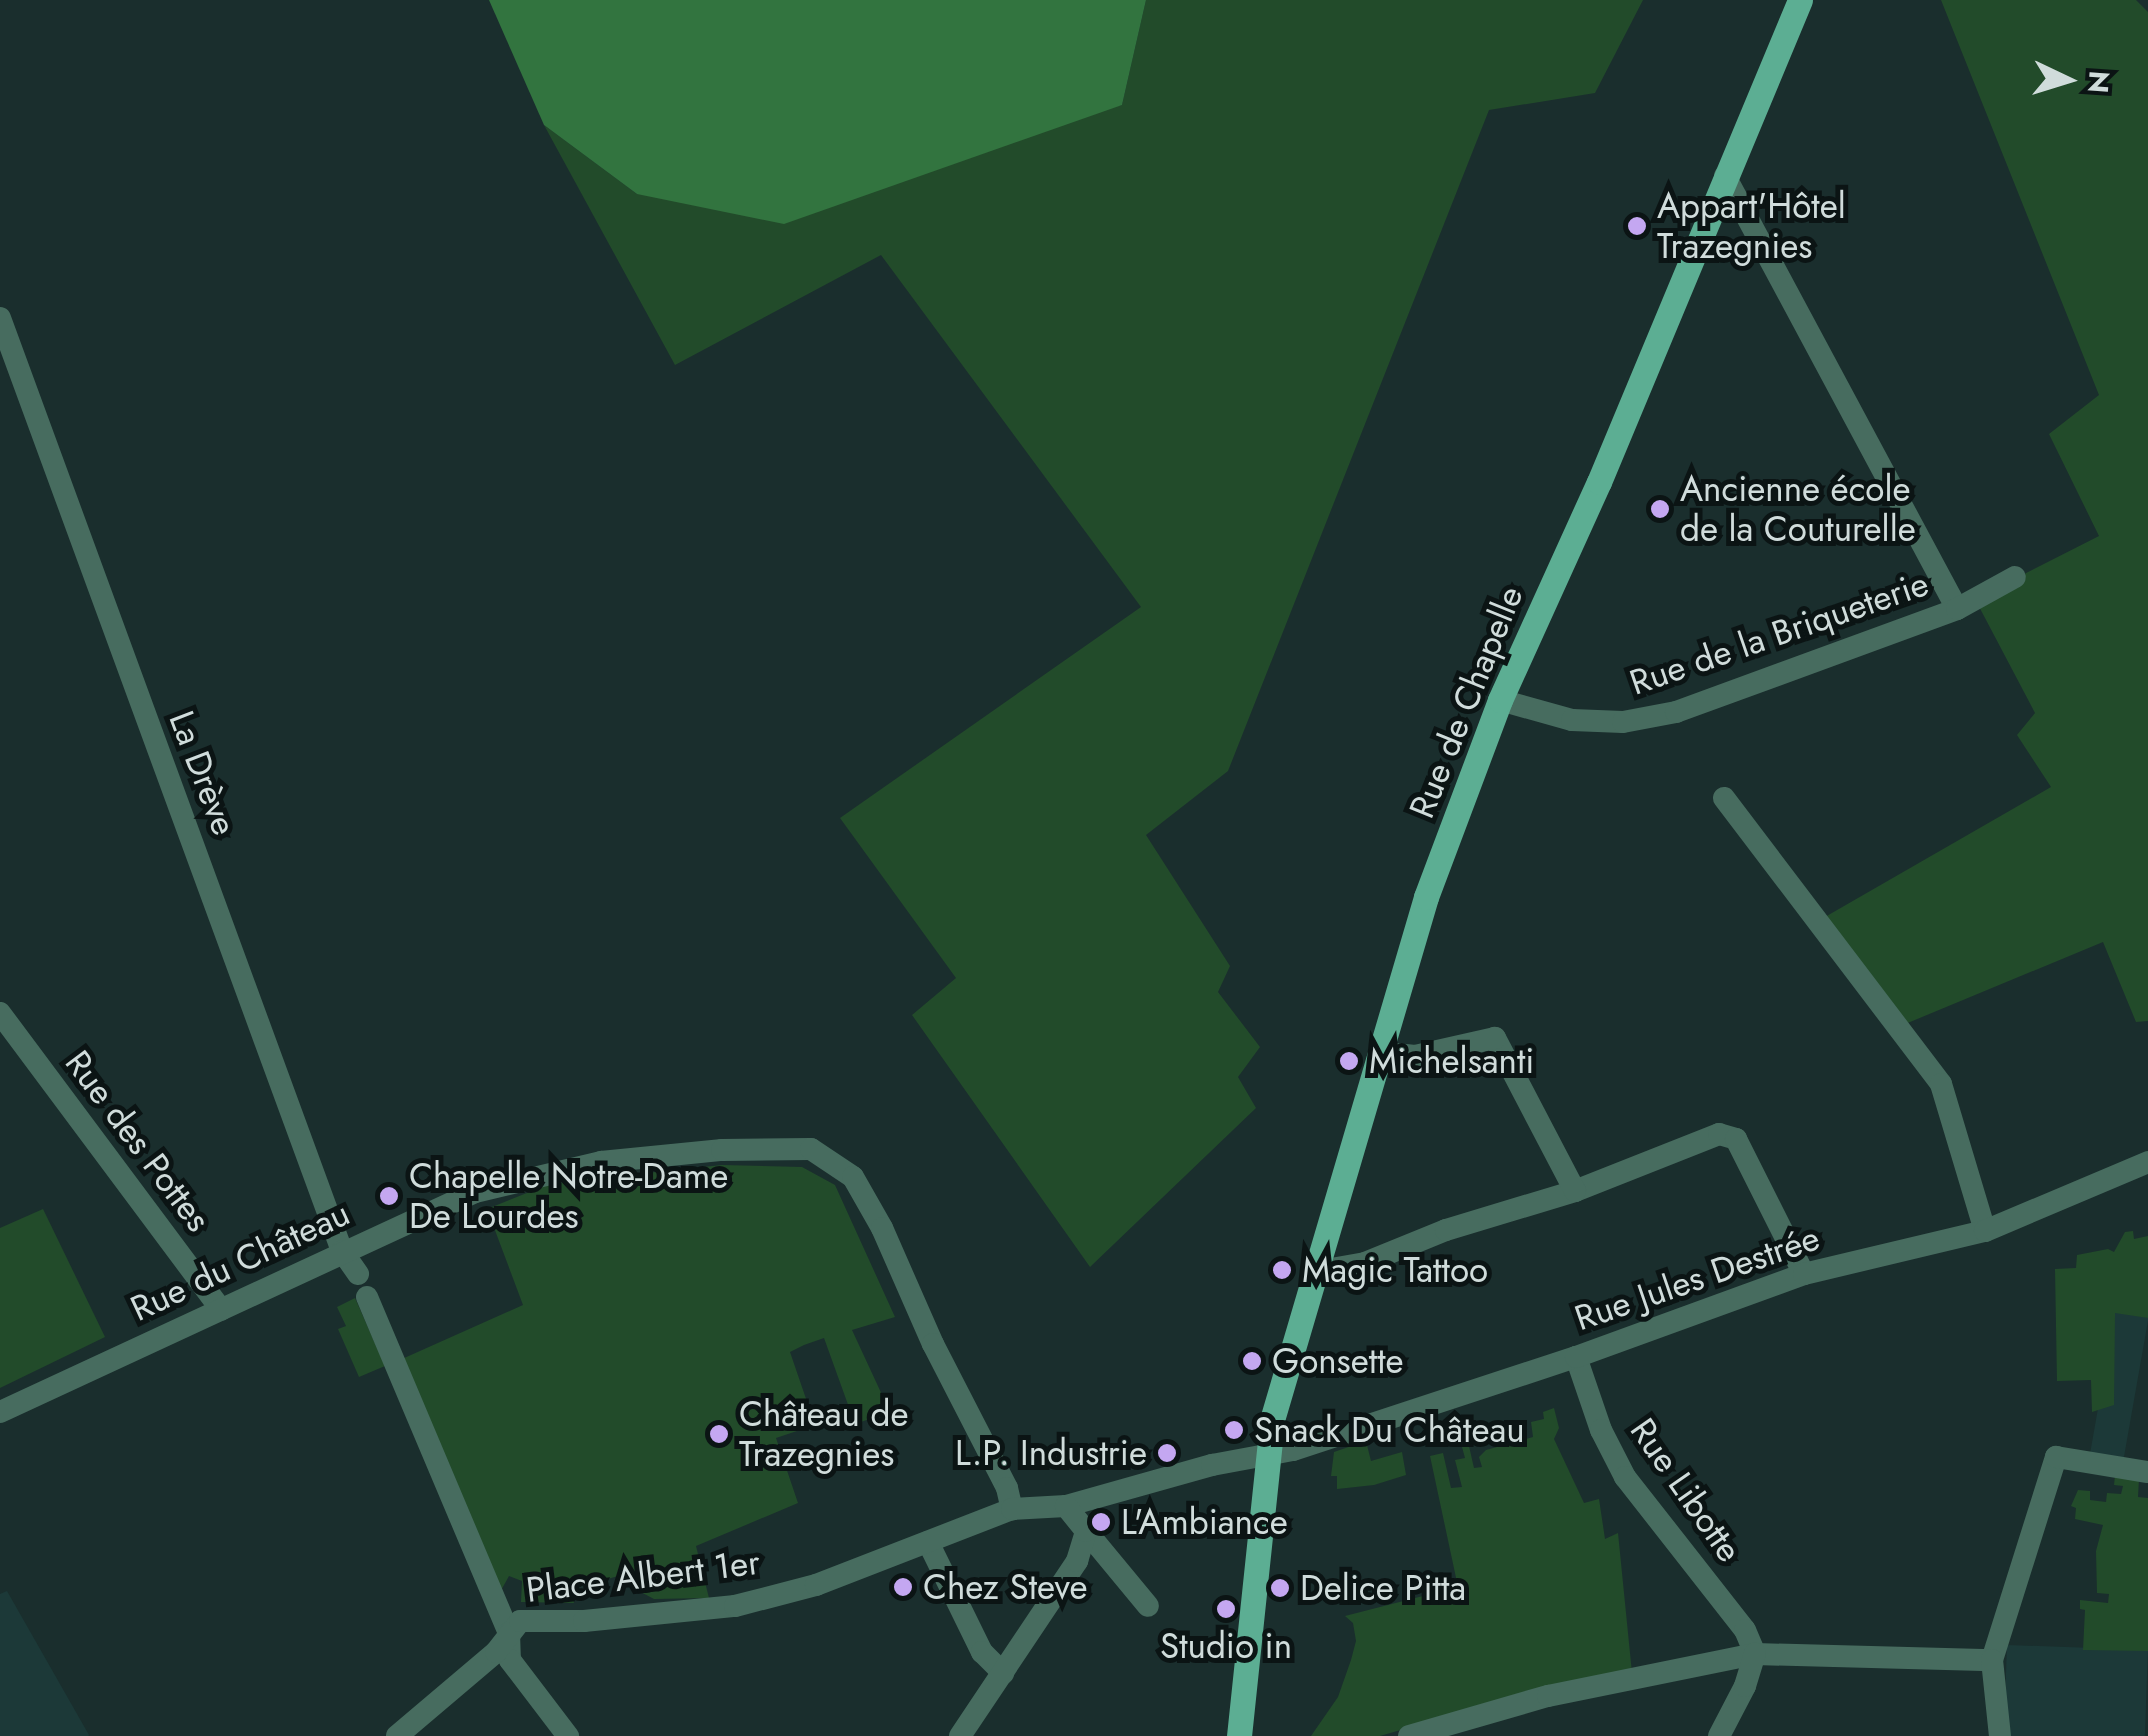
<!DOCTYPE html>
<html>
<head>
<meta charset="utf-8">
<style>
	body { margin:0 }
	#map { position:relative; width:2148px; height:1736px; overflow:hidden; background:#1a2e2d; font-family:Jost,sans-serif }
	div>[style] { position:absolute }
	.built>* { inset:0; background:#1c3938; transform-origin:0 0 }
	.green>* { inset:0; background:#224b2a }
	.forest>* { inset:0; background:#32743f }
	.minor>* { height:22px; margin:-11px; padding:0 11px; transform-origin:11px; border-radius:11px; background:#476c5f }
	.major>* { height:25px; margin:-12.5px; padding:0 12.5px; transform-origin:12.5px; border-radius:12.5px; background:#5cae93 }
	.dots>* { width:28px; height:28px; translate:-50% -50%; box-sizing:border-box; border:5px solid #0b1414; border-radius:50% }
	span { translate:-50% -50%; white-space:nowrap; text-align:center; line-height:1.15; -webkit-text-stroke:10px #0b1414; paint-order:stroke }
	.poi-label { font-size:35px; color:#d0dcdb }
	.left { translate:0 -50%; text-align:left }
	.right { translate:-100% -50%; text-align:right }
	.street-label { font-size:35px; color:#d0dcdb }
	.north { position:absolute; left:2018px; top:30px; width:100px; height:100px; -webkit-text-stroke:8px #0b1414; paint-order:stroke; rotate:94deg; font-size:28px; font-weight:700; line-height:40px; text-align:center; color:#d0dcdb }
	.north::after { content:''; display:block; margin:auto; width:35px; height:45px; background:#d0dcdb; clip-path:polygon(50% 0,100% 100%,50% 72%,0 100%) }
</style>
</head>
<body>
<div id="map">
	<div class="built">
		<i style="left:2115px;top:1312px;width:34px;height:150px;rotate:10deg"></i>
		<i style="clip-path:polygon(7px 1591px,89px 1735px,88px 1736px,0 1736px,0 1594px)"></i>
		<i style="left:2007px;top:1645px;width:141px;height:92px;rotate:2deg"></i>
	</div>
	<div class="green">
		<i style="clip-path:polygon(1146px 0,1643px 0,1595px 93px,1489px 110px,1228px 771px,1146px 835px,1230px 966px,1218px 992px,1260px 1047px,1238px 1077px,1256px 1108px,1090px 1267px,912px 1015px,956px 978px,840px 818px,1141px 607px,881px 255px,675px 365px,544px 125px,637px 194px,1122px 105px)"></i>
		<i style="clip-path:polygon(1941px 0,2136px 0,2148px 12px,2148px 1021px,2136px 1022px,2103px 942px,1898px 1027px,1818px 921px,2051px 787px,2017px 735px,2035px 713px,1975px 599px,2099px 536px,2049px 434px,2099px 395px)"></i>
		<i style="clip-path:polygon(722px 1165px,802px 1167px,835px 1185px,895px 1317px,852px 1330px,890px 1412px,855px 1424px,824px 1338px,804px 1345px,790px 1352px,815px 1425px,776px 1438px,798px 1503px,696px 1546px,709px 1598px,654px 1599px,633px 1588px,622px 1575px,571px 1589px,574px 1603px,521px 1602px,522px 1581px,509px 1576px,499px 1594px,402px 1359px,523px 1305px,487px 1209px,552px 1183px)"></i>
		<i style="clip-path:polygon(43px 1209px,105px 1337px,0 1388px,0 1228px)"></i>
		<i style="clip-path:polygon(2133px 1231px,2134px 1239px,2148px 1236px,2148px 1318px,2115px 1313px,2114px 1405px,2092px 1412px,2091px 1380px,2057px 1381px,2055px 1269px,2076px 1268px,2077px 1255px,2108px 1249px,2114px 1252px,2125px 1232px)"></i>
		<i style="clip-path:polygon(355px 1298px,385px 1366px,359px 1377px,338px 1329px,346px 1326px,337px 1307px)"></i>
		<i style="clip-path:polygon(1554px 1408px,1559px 1428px,1554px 1439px,1584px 1503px,1599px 1499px,1605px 1539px,1618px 1533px,1632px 1673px,1552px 1686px,1380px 1736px,1311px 1736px,1338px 1697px,1351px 1660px,1356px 1641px,1353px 1623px,1345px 1616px,1458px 1587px,1430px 1456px,1443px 1453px,1451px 1488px,1462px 1487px,1455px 1460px,1465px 1458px,1462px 1447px,1469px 1446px,1474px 1468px,1482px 1467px,1479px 1457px,1486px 1450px,1533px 1437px,1531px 1422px,1544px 1419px,1543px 1412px)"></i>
		<i style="clip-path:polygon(1366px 1441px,1371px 1461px,1402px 1452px,1406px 1475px,1374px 1485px,1337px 1489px,1337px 1476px,1331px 1476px,1334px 1452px)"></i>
		<i style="clip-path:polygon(2115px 1476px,2139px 1479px,2138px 1497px,2148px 1498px,2148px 1651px,2083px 1650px,2085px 1610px,2080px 1609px,2080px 1600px,2108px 1603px,2109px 1594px,2097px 1593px,2096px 1551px,2103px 1525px,2075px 1519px,2076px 1508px,2071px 1506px,2078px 1490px,2090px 1491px,2090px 1500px,2106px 1502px,2107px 1493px,2121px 1494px,2123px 1486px,2114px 1485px)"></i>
	</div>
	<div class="forest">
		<i style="clip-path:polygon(489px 0,1146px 0,1122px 105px,784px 224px,637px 194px,544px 125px)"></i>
	</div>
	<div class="minor">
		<i style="left:1725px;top:176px;width:491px;rotate:61.8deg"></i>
		<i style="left:0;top:318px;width:994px;rotate:69.87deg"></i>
		<i style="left:342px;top:1251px;width:28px;rotate:55deg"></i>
		<i style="left:1500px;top:700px;width:75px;rotate:15.5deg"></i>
		<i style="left:1572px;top:720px;width:51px;rotate:2.2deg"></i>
		<i style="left:1623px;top:722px;width:54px;rotate:-10.7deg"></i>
		<i style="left:1676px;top:712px;width:299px;rotate:-20.1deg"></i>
		<i style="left:1957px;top:609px;width:66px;rotate:-28.9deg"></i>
		<i style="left:1724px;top:798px;width:359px;rotate:52.8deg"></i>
		<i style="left:1941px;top:1084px;width:153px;rotate:73.3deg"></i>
		<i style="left:0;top:1013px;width:370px;rotate:53.3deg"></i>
		<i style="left:1575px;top:1191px;width:155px;rotate:-21.6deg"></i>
		<i style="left:1719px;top:1134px;width:18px;rotate:16deg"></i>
		<i style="left:1736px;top:1139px;width:151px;rotate:63.3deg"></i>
		<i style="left:1314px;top:1272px;width:52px;rotate:-10deg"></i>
		<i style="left:1365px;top:1263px;width:87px;rotate:-22.2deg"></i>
		<i style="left:1446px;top:1230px;width:135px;rotate:-16.8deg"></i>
		<i style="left:1575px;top:1191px;width:173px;rotate:-117.6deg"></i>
		<i style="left:1495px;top:1038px;width:82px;rotate:167.3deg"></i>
		<i style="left:1415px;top:1056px;width:36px;rotate:-174deg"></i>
		<i style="left:367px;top:1297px;width:365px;rotate:67.1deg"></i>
		<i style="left:509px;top:1633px;width:27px;rotate:88deg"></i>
		<i style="left:510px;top:1660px;width:96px;rotate:52.7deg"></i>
		<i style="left:1576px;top:1357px;width:77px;rotate:71.1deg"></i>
		<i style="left:1601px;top:1430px;width:53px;rotate:62.9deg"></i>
		<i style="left:1625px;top:1477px;width:194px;rotate:51.9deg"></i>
		<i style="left:1745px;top:1630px;width:26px;rotate:67deg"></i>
		<i style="left:0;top:1412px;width:523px;rotate:-24.85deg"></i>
		<i style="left:475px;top:1192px;width:130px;rotate:-13.4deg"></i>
		<i style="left:601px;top:1162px;width:122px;rotate:-5.7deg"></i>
		<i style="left:722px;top:1150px;width:89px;rotate:-0.6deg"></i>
		<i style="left:811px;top:1149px;width:50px;rotate:33.7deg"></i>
		<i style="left:853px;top:1177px;width:59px;rotate:60.4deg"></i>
		<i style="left:882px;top:1228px;width:127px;rotate:66.3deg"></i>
		<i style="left:933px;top:1344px;width:162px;rotate:62.8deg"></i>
		<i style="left:1007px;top:1488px;width:22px;rotate:77deg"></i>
		<i style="left:1086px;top:1531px;width:97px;rotate:50.4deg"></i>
		<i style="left:928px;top:1542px;width:123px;rotate:63.9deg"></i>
		<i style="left:982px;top:1652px;width:30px;rotate:45deg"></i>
		<i style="left:1992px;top:1660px;width:213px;rotate:-72.5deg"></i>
		<i style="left:2056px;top:1457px;width:93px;rotate:9.3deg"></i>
		<i style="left:397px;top:1736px;width:130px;rotate:-40.3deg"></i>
		<i style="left:496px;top:1652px;width:39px;rotate:-52deg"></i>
		<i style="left:520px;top:1621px;width:64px"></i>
		<i style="left:584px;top:1621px;width:152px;rotate:-5.7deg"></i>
		<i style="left:735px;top:1606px;width:84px;rotate:-14.5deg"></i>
		<i style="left:816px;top:1585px;width:210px;rotate:-21.2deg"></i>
		<i style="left:1012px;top:1509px;width:54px;rotate:-3.2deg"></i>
		<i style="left:1066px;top:1506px;width:152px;rotate:-15.7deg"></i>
		<i style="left:1212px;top:1465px;width:82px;rotate:-10.5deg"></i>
		<i style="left:1293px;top:1450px;width:298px;rotate:-18.2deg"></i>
		<i style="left:1576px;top:1357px;width:243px;rotate:-20deg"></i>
		<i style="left:1804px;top:1274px;width:186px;rotate:-13.4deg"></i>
		<i style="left:1985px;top:1231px;width:177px;rotate:-22.9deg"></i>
		<i style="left:960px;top:1736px;width:211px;rotate:-56.2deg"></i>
		<i style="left:1077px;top:1561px;width:31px;rotate:-73deg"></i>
		<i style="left:1086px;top:1531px;width:32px;rotate:-129deg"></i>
		<i style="left:1409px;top:1736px;width:145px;rotate:-16.1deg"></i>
		<i style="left:1548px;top:1696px;width:211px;rotate:-11.5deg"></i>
		<i style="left:1755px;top:1654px;width:237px;rotate:1.5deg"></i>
		<i style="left:1992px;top:1660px;width:76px;rotate:84deg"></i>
		<i style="left:1719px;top:1736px;width:56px;rotate:-62.5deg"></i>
		<i style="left:1745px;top:1686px;width:34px;rotate:-73deg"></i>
	</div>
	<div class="major">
		<i style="left:1239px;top:1736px;width:318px;rotate:-84deg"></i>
		<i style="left:1272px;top:1420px;width:545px;rotate:-73.59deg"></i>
		<i style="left:1426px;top:897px;width:210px;rotate:-69.4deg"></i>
		<i style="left:1500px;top:700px;width:239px;rotate:-65.6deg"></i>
		<i style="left:1599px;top:482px;width:522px;rotate:-67.36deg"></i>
	</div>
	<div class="dots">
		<i style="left:1637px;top:226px;background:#c4a7f1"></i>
		<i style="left:1660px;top:509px;background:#c4a7f1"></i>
		<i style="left:1349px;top:1061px;background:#c4a7f1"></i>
		<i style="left:389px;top:1196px;background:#c4a7f1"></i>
		<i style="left:1282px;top:1270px;background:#c4a7f1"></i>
		<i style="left:1252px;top:1361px;background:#c4a7f1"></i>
		<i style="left:1234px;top:1430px;background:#c4a7f1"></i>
		<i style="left:719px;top:1434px;background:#c4a7f1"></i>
		<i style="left:1167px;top:1453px;background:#c4a7f1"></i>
		<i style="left:1101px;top:1522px;background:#c4a7f1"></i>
		<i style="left:903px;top:1587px;background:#c4a7f1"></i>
		<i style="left:1280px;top:1588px;background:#c4a7f1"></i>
		<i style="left:1226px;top:1609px;background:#c4a7f1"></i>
	</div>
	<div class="poi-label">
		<span class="left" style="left:1657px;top:226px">Appart'Hôtel<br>Trazegnies</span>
		<span class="left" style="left:1680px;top:509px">Ancienne école<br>de la Couturelle</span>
		<span class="left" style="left:1369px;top:1061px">Michelsanti</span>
		<span class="left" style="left:409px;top:1196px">Chapelle Notre-Dame<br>De Lourdes</span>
		<span class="left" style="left:1302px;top:1270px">Magic Tattoo</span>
		<span class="left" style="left:1272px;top:1361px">Gonsette</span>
		<span class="left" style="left:739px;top:1434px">Château de<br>Trazegnies</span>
		<span class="left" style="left:1254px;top:1430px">Snack Du Château</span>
		<span class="right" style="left:1147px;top:1453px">L.P. Industrie</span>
		<span class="left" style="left:1121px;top:1522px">L'Ambiance</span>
		<span class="left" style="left:923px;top:1587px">Chez Steve</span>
		<span class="left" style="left:1300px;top:1588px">Delice Pitta</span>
		<span style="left:1226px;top:1646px">Studio in</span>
	</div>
	<div class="street-label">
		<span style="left:1779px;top:633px;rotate:-19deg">Rue de la Briqueterie</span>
		<span style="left:1466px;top:702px;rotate:-68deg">Rue de Chapelle</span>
		<span style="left:203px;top:773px;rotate:69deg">La Drève</span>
		<span style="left:138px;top:1141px;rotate:53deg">Rue des Pottes</span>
		<span style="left:240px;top:1261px;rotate:-25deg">Rue du Château</span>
		<span style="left:1697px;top:1278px;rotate:-19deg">Rue Jules Destrée</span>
		<span style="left:1686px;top:1490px;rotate:55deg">Rue Libotte</span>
		<span style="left:643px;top:1576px;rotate:-7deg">Place Albert 1er</span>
	</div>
	<div class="north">N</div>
</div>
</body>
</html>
